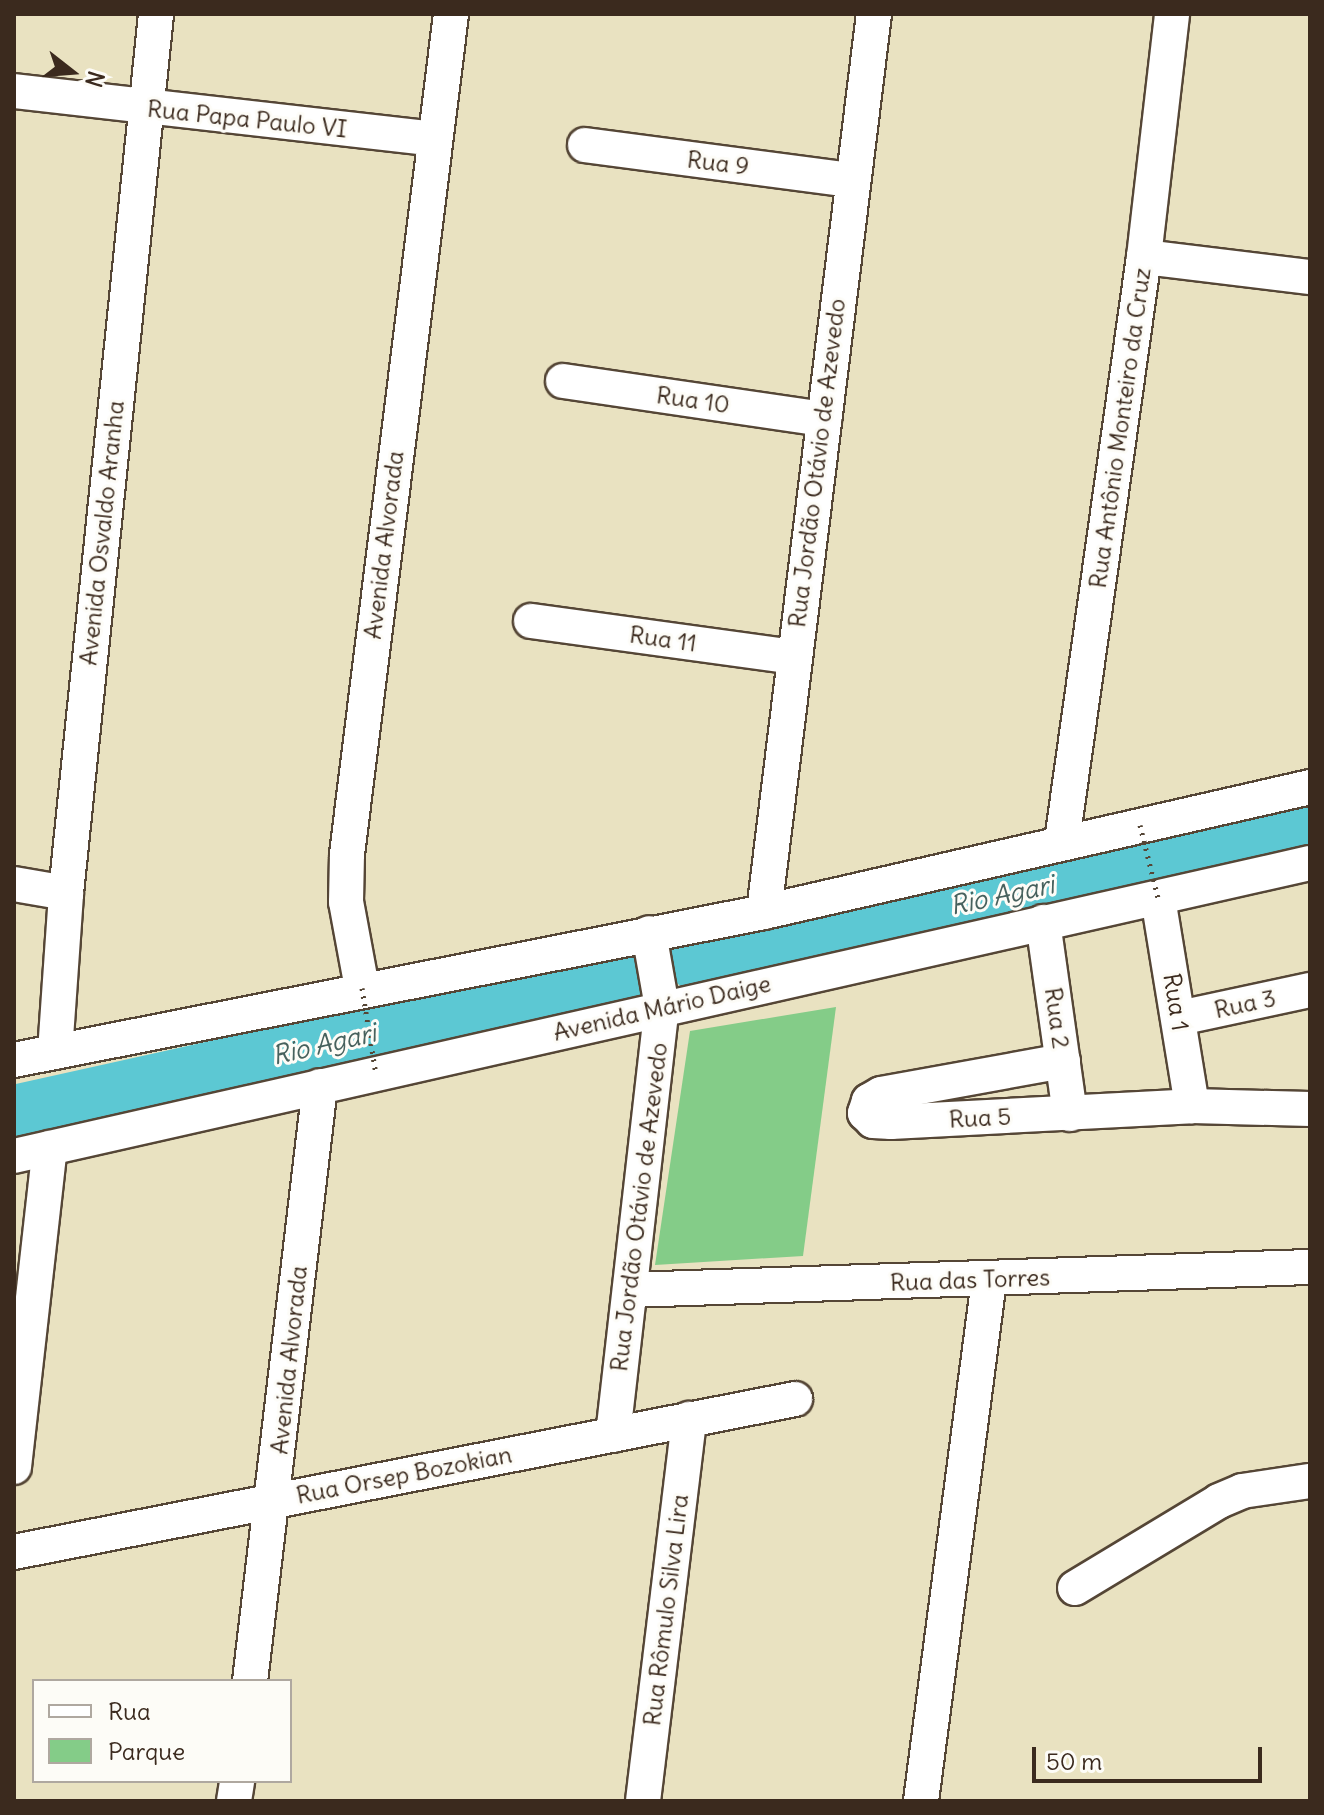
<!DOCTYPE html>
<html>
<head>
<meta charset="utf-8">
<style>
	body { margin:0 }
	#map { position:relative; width:1324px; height:1815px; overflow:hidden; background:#e9e2c1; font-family:Delius,sans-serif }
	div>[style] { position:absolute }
	.green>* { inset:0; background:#84cc88 }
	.river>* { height:56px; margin:-28px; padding:0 28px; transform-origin:28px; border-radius:28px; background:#5cc8d3 }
	.roads { filter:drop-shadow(2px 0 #554636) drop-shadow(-2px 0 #554636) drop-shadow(0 2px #554636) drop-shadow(0 -2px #554636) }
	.minor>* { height:34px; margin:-17px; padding:0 17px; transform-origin:17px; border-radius:17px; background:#fff }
	.path-bridge>* { height:5px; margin-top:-2.5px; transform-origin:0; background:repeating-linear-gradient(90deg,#554636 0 2px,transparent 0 8px) }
	span { translate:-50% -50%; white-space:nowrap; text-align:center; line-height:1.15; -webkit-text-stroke:6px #fdfcf7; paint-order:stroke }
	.street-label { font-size:24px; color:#3b2a1e }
	.water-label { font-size:26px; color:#47615d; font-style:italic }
	.frame { position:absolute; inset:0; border:16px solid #3b2a1e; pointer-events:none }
	.legend { position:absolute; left:32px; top:1679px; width:260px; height:104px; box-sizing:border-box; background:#fdfcf7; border:2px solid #afa8a0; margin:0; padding:10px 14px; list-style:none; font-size:24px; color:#3b2a1e }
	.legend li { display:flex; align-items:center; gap:16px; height:40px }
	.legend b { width:40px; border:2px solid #afa8a0 }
	.north { position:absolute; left:32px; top:32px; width:80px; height:80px; -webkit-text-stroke:6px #fdfcf7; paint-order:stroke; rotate:107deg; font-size:22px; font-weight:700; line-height:32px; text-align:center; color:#3b2a1e }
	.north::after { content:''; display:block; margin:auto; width:28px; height:36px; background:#3b2a1e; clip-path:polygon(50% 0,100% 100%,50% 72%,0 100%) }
	.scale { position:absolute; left:1032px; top:1747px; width:230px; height:36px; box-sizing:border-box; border:4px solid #3b2a1e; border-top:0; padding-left:10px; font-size:24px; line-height:28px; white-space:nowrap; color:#3b2a1e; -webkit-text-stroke:6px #fdfcf7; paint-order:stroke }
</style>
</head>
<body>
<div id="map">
	<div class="green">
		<i style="clip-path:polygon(836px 1007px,803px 1256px,655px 1265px,690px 1031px)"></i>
	</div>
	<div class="river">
		<i style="left:695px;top:962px;width:630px;rotate:-12.38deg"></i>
		<i style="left:14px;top:1113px;width:634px;rotate:-12.48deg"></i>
	</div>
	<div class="roads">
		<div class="minor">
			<i style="left:14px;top:91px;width:422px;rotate:6.5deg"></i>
			<i style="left:585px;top:145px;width:267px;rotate:7.5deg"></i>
			<i style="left:1144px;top:257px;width:167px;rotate:6.9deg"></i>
			<i style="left:563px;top:381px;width:264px;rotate:8.3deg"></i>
			<i style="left:531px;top:621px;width:265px;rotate:7.8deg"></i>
			<i style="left:1062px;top:841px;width:590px;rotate:-82.01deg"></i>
			<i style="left:1144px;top:257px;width:245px;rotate:-83.4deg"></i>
			<i style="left:14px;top:884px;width:53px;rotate:9.8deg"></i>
			<i style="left:1158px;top:898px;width:211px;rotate:80.7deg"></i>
			<i style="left:764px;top:912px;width:905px;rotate:-83.02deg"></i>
			<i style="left:1043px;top:922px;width:194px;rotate:82deg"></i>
			<i style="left:362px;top:988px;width:87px;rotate:-100.5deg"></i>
			<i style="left:346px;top:902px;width:48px;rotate:-88.8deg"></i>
			<i style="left:347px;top:854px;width:846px;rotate:-82.94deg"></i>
			<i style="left:1179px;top:1018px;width:134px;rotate:-12.1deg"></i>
			<i style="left:55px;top:1052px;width:159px;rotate:-86deg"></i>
			<i style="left:66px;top:893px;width:884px;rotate:-84.15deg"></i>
			<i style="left:14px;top:1060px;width:764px;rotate:-11.16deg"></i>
			<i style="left:764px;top:912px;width:560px;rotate:-12.89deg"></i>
			<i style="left:1063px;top:1061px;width:185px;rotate:169.7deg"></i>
			<i style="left:881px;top:1094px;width:14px;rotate:150deg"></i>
			<i style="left:869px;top:1101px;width:13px;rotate:108deg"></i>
			<i style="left:865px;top:1113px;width:11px;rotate:45deg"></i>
			<i style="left:873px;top:1121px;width:18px;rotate:3deg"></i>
			<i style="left:891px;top:1122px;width:301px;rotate:-3deg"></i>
			<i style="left:1192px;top:1106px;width:118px;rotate:1.5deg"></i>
			<i style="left:14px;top:1156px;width:1329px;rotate:-12.74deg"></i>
			<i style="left:630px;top:1290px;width:680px;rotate:-1.94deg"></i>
			<i style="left:613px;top:1435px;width:431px;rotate:-83.5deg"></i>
			<i style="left:662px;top:1007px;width:75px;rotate:-100deg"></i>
			<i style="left:14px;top:1467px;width:321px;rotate:-83.6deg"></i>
			<i style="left:14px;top:1552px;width:796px;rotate:-11.08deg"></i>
			<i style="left:1075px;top:1588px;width:168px;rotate:-31.1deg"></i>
			<i style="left:1219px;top:1501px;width:25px;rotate:-23deg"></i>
			<i style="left:1242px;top:1491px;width:69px;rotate:-8.4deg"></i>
			<i style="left:250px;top:1681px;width:599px;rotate:-83.29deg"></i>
			<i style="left:234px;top:1801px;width:20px;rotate:-81deg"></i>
			<i style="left:643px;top:1801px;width:385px;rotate:-83.1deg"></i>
			<i style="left:921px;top:1801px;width:525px;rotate:-82.56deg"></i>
		</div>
	</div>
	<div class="path-bridge">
		<i style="left:1140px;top:825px;width:75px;rotate:76.1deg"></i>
		<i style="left:362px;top:988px;width:87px;rotate:80.8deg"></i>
	</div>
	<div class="street-label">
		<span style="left:247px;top:119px;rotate:6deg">Rua Papa Paulo VI</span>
		<span style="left:718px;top:163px;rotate:7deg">Rua 9</span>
		<span style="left:693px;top:400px;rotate:8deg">Rua 10</span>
		<span style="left:1120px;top:428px;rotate:-82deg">Rua Antônio Monteiro da Cruz</span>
		<span style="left:817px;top:463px;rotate:-83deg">Rua Jordão Otávio de Azevedo</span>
		<span style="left:102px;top:533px;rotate:-84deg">Avenida Osvaldo Aranha</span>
		<span style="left:384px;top:545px;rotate:-83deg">Avenida Alvorada</span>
		<span style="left:663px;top:639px;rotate:8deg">Rua 11</span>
		<span style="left:1176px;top:1002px;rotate:81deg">Rua 1</span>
		<span style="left:1245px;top:1004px;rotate:-12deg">Rua 3</span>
		<span style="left:662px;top:1008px;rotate:-13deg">Avenida Mário Daige</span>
		<span style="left:1057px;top:1018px;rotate:82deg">Rua 2</span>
		<span style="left:980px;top:1118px;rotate:-3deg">Rua 5</span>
		<span style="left:639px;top:1207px;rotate:-83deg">Rua Jordão Otávio de Azevedo</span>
		<span style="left:970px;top:1280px;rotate:-2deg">Rua das Torres</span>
		<span style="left:289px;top:1360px;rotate:-84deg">Avenida Alvorada</span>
		<span style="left:404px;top:1475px;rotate:-11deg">Rua Orsep Bozokian</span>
		<span style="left:666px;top:1610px;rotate:-83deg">Rua Rômulo Silva Lira</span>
	</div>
	<div class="water-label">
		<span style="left:1002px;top:895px;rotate:-12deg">Rio Agari</span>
		<span style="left:324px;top:1044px;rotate:-13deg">Rio Agari</span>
	</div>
	<div class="frame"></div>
	<ul class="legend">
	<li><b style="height:10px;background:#fff"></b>Rua</li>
	<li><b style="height:22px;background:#84cc88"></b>Parque</li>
	</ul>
	<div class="north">N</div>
	<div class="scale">50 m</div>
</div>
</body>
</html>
